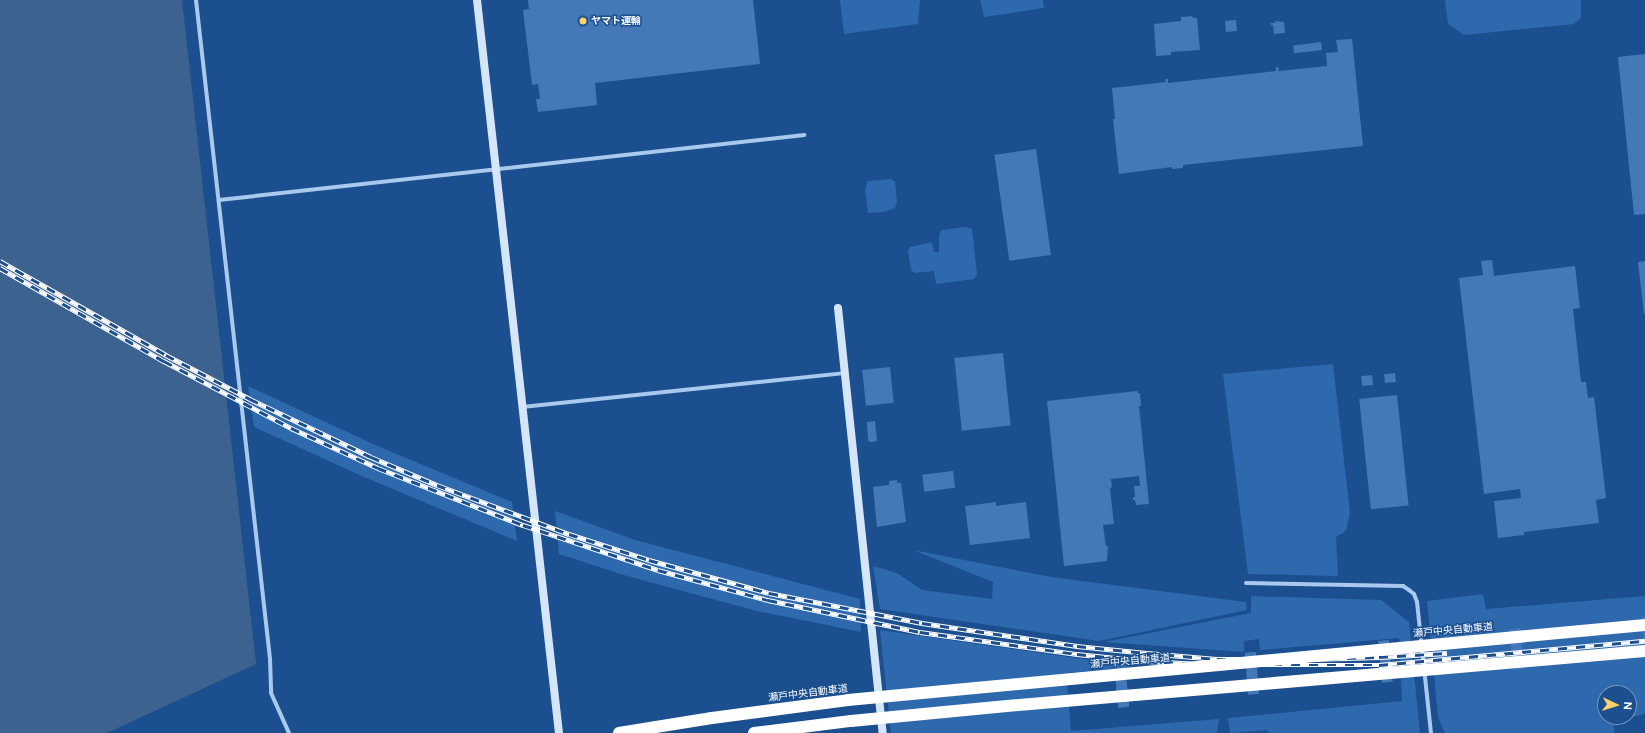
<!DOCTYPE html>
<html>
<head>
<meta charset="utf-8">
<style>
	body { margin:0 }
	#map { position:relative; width:1645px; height:733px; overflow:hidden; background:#1b4f8f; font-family:"DM Sans","Noto Sans JP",sans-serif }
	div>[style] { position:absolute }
	.green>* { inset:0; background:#2e69ad }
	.water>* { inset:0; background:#3c6290 }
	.building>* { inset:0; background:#4478b7; transform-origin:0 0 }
	.street>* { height:4px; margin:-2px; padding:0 2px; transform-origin:2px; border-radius:2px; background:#a9c9ee }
	.secondary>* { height:8px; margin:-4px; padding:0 4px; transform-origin:4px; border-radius:4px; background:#d6e6fa }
	.rail>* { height:4.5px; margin-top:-2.25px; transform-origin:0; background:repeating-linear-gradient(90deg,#1b4f8f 0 9px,#fff 0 18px); box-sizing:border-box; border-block:1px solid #fff }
	.highway-bridge>* { height:12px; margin:-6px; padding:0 6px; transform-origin:6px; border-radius:6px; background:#fff }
	.dots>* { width:11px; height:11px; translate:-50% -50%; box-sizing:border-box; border:2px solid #1b4f8f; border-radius:50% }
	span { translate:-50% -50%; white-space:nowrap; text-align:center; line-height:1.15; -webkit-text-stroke:3px #1b4f8f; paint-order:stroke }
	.poi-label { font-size:10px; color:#fff; font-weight:700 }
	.left { translate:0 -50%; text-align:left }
	.street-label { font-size:10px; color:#fff }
	.north { position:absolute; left:1597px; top:685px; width:40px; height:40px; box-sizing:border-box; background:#1b4f8f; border:1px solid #7695bc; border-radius:50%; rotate:94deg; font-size:11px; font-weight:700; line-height:16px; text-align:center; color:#fff }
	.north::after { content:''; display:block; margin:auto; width:14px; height:18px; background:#ffd166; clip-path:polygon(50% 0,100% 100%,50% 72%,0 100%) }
</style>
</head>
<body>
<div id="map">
	<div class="green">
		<i style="clip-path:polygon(840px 0,920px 0,918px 24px,844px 34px)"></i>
		<i style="clip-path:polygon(980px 0,1043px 0,1044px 8px,984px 17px)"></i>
		<i style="clip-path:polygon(1445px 0,1581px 0,1581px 18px,1574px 24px,1464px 35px,1448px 24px)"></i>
		<i style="clip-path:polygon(891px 179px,895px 182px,897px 201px,895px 208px,883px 212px,868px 213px,865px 189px,868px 181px)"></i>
		<i style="clip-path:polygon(966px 227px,972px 229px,977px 274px,974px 279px,936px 284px,934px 271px,915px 273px,911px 270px,908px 251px,910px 247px,932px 242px,934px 252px,939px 252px,939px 237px,941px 230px)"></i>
		<i style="clip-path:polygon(1333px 364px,1350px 513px,1346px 531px,1336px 537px,1338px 576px,1248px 574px,1223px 374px)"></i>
		<i style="clip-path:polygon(248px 386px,375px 445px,512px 502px,517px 541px,364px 477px,254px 427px)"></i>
		<i style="clip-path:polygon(555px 511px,635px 540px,860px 599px,861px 632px,757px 611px,627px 576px,559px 554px)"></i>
		<i style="clip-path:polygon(913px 550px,1051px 577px,1246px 602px,1247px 610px,1099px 641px,880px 609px,873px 566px,897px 573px,922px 590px,992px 599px,993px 582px)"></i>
		<i style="clip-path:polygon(evenodd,1483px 594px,1486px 609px,1645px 596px,1645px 713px,1642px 715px,1614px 719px,1614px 733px,1445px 733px,1438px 717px,1427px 601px,1483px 594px,1605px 693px,1629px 693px,1629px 717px,1605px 717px,1605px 693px)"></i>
		<i style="clip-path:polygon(1251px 596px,1381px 600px,1409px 622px,1420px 733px,1270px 733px,1266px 730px,1230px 733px,1228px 718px,1402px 701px,1399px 638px,1260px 650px,1259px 639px,1244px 641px,1244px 652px,1104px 642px,1251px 613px)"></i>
		<i style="clip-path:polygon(880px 630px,1139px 667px,1066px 673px,1071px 731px,1219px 719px,1217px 733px,891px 733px)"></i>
	</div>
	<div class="water">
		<i style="clip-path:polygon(0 0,182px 0,256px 664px,107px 733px,0 733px)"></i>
	</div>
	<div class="building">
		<i style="clip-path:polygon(528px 0,753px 0,760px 64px,595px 83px,597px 105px,538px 112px,536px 99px,540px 99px,538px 84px,532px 85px,523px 10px,529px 9px)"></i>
		<i style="clip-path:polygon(1192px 16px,1193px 18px,1197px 18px,1200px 50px,1171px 52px,1171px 55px,1156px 56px,1154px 24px,1181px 21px,1181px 17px)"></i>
		<i style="left:1236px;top:20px;width:11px;height:11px;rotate:85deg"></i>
		<i style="clip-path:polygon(1275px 21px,1284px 22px,1285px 33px,1274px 34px,1273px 25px,1271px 26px,1271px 23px,1275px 23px)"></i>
		<i style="clip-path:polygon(1352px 39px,1363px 146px,1183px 165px,1183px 168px,1172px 169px,1172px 167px,1119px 174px,1113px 119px,1115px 119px,1112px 88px,1166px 82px,1165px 79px,1168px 79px,1168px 83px,1276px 71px,1276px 67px,1278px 67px,1279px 71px,1327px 66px,1326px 53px,1338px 52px,1336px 40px)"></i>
		<i style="left:1321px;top:42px;width:8px;height:28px;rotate:83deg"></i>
		<i style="clip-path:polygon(1645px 54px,1645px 214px,1634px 215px,1618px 57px)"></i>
		<i style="left:1036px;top:149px;width:107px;height:42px;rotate:82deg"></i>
		<i style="clip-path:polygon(1492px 260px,1494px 276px,1575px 266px,1580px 308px,1573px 309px,1581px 382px,1586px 382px,1588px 398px,1594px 397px,1606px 498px,1596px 500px,1599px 523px,1524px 532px,1524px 535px,1498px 538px,1494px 501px,1521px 498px,1520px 489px,1484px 494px,1459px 278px,1483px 275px,1481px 261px)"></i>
		<i style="clip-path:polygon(1645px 261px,1645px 314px,1644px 314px,1638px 262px)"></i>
		<i style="left:1003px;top:353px;width:73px;height:49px;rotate:84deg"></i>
		<i style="left:890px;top:367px;width:36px;height:28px;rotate:84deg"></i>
		<i style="left:1395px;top:373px;width:9px;height:11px;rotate:84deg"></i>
		<i style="left:1372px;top:375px;width:10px;height:11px;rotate:84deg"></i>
		<i style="clip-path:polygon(1137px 391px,1138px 393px,1140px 393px,1141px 406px,1139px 406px,1149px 504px,1136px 505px,1135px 500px,1133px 500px,1133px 497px,1135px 497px,1134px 486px,1140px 486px,1139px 476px,1111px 479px,1112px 487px,1110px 488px,1114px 524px,1103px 525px,1106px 546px,1108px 546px,1107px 561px,1064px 566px,1047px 401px)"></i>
		<i style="left:1397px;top:395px;width:111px;height:38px;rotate:84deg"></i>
		<i style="clip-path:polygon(875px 421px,877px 441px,871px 442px,868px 441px,867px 422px)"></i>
		<i style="left:953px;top:471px;width:17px;height:31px;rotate:83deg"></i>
		<i style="clip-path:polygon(897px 480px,897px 483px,901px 483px,906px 522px,877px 527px,873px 487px,889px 485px,889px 481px)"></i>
		<i style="clip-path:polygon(996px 502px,996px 506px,1026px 502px,1030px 538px,970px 545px,965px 506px)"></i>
		<i style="clip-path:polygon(1642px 617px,1645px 617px,1645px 644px,1644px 644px)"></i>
		<i style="left:1520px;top:628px;width:41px;height:11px;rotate:84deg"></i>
		<i style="left:1389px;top:640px;width:42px;height:11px;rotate:85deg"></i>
		<i style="left:1256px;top:652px;width:42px;height:11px;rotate:86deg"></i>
		<i style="left:1125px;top:666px;width:41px;height:11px;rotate:84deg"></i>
	</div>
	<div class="street">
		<i style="left:196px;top:0;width:663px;rotate:83.59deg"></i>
		<i style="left:270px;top:659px;width:34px;rotate:88deg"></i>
		<i style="left:271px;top:693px;width:44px;rotate:65.8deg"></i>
		<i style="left:219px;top:200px;width:589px;rotate:-6.34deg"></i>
		<i style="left:522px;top:407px;width:324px;rotate:-6deg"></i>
		<i style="left:1246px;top:583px;width:157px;rotate:1.1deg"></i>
		<i style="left:1403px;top:586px;width:7px;rotate:34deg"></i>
		<i style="left:1409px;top:590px;width:6px;rotate:39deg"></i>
		<i style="left:1414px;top:594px;width:9px;rotate:69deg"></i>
		<i style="left:1417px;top:602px;width:132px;rotate:83.9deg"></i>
	</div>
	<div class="secondary">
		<i style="left:477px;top:0;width:738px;rotate:83.62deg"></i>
		<i style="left:838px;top:308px;width:427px;rotate:84deg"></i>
	</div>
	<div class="rail">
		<i style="left:0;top:261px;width:191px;rotate:29.5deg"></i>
		<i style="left:166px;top:355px;width:95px;rotate:27.6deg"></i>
		<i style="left:250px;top:399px;width:134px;rotate:25.6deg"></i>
		<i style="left:371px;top:457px;width:72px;rotate:23deg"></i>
		<i style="left:437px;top:485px;width:141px;rotate:20.4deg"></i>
		<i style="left:569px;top:534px;width:84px;rotate:18deg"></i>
		<i style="left:649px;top:560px;width:124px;rotate:15.4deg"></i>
		<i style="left:769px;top:593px;width:156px;rotate:11.1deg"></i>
		<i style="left:922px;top:623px;width:157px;rotate:8.4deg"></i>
		<i style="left:1077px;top:646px;width:70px;rotate:5.7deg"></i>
		<i style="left:1147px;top:653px;width:70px;rotate:4.9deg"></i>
		<i style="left:1217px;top:659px;width:94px"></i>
		<i style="left:1311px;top:659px;width:68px;rotate:-1.7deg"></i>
		<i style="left:1379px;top:657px;width:68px;rotate:-3.4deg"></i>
		<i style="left:0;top:268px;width:189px;rotate:29.6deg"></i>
		<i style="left:164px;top:361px;width:144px;rotate:27.8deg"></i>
		<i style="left:291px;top:428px;width:96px;rotate:24.7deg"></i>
		<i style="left:378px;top:468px;width:156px;rotate:21.5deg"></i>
		<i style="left:523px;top:525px;width:142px;rotate:18.4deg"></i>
		<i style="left:658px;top:570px;width:114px;rotate:15.3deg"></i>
		<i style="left:768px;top:600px;width:155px;rotate:11.9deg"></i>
		<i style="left:920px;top:632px;width:159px;rotate:8deg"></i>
		<i style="left:1077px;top:654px;width:69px;rotate:5.8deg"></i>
		<i style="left:1146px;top:661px;width:73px;rotate:3.1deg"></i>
		<i style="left:1219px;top:665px;width:160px"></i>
		<i style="left:1379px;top:665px;width:267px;rotate:-5.2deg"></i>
	</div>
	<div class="highway-bridge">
		<i style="left:619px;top:733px;width:94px;rotate:-9.2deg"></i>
		<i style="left:712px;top:718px;width:137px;rotate:-7.5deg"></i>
		<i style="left:848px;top:700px;width:801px;rotate:-5.38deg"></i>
		<i style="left:754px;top:733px;width:98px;rotate:-7.1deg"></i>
		<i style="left:851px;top:721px;width:146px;rotate:-5.5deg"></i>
		<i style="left:996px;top:707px;width:651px;rotate:-4.93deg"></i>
	</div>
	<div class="dots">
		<i style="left:583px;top:21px;background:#ffd166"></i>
	</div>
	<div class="poi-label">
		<span class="left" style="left:591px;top:21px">ヤマト運輸</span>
	</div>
	<div class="street-label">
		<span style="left:1453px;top:630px;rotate:-5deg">瀬戸中央自動車道</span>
		<span style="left:1130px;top:661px;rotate:-5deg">瀬戸中央自動車道</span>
		<span style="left:808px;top:693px;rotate:-7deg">瀬戸中央自動車道</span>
	</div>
	<div class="north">N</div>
</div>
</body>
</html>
